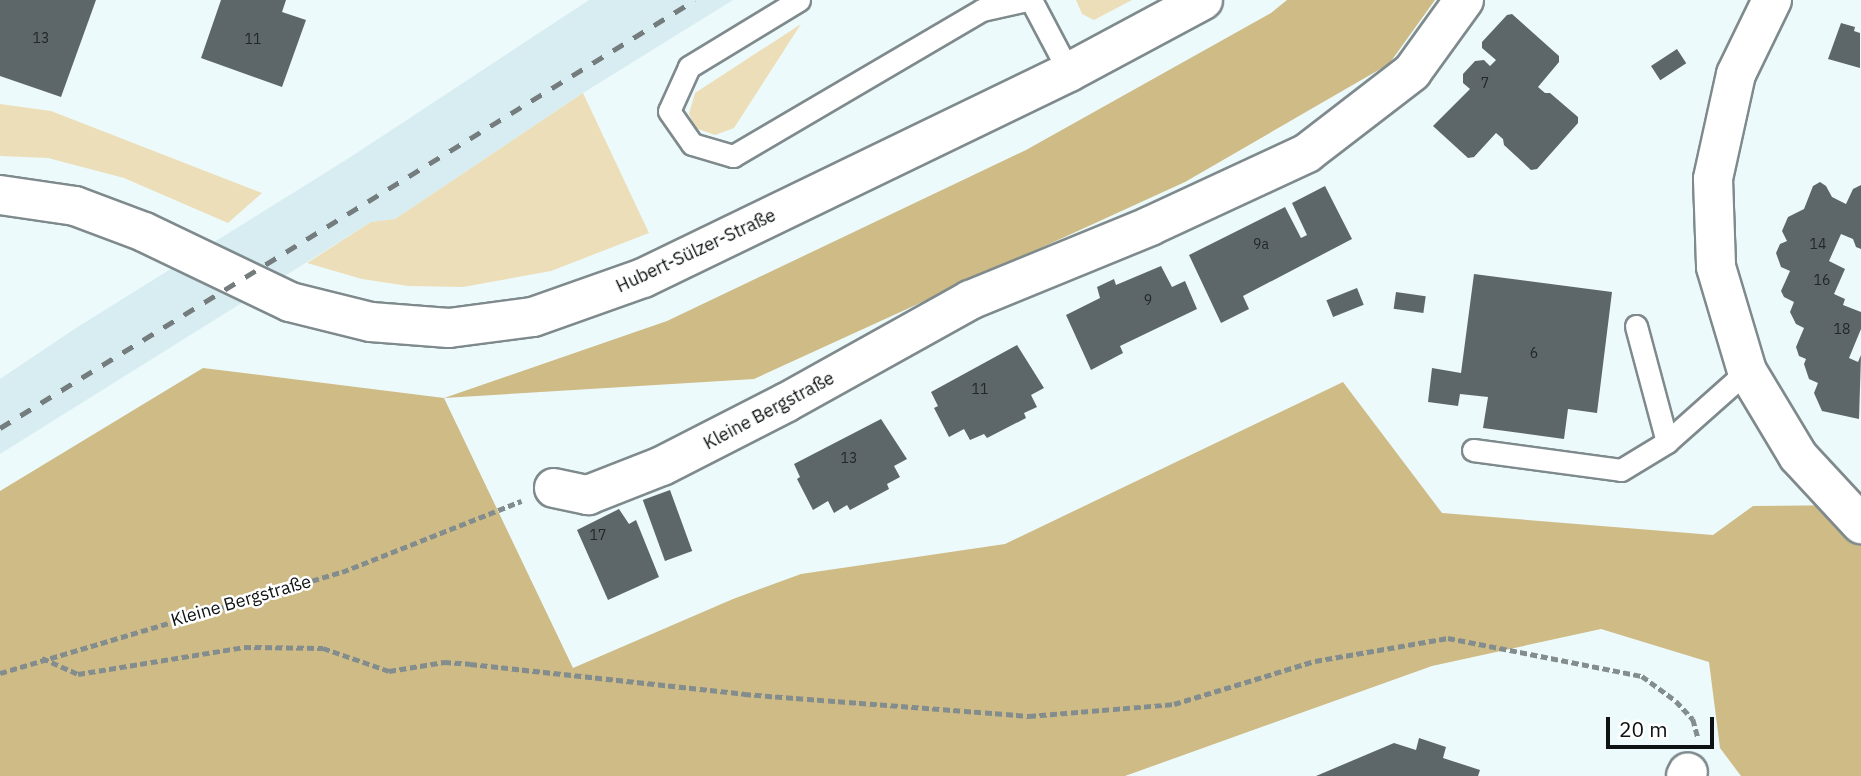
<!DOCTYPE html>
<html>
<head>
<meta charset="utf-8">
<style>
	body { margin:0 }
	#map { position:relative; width:1861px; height:776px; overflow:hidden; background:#edfafc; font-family:"IBM Plex Sans",sans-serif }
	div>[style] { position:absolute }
	.built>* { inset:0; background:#d8edf1 }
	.green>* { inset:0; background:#ecdeb8 }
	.forest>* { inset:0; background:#cebb86 }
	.building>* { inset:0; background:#5d6769; transform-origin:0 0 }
	.path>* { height:4.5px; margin-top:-2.25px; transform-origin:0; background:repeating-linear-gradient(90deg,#848d8e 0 7px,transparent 0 10.5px) }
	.roads { filter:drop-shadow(2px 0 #7f8a8d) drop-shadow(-2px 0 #7f8a8d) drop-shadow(0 2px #7f8a8d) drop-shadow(0 -2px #7f8a8d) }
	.lane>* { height:21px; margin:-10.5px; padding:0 10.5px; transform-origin:10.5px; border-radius:10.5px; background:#fff }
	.street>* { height:38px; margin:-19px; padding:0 19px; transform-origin:19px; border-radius:19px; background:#fff }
	.secondary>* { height:38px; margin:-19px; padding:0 19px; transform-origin:19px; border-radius:19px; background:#fff }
	.rail>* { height:5px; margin-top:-2.5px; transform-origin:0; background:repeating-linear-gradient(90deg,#747c7d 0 12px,transparent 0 24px) }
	span { translate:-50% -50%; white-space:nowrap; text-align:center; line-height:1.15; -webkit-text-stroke:5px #fff; paint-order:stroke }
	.number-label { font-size:14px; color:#222728 }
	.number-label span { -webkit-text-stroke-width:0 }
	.street-label { font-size:18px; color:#0e1212 }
	.scale { position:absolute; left:1606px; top:717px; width:108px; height:32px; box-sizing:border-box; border:4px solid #0e1212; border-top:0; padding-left:9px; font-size:21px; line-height:24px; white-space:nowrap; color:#0e1212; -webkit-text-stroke:5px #fff; paint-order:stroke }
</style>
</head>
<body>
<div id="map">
	<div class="built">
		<i style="clip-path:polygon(589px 0,733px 0,583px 93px,395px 219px,371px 222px,0 454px,0 379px,76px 328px,349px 158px)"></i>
	</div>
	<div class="green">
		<i style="clip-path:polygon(1076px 0,1132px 0,1094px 20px,1082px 14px)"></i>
		<i style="clip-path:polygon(801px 24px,734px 128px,715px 135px,695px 128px,689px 114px,695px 93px)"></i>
		<i style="clip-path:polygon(583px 93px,649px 233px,551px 271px,463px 287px,408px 286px,362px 279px,307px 263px,371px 222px,395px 219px)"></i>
		<i style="clip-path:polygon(0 104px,51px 111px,262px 193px,228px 223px,124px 178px,48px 158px,0 156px)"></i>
	</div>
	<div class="forest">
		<i style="clip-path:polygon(1287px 0,1435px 0,1389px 64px,1185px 182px,754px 379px,444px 398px,573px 668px,733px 599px,801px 574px,1005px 544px,1343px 382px,1442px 513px,1713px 535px,1753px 506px,1861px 505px,1861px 776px,1741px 776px,1720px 748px,1709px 662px,1601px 629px,1432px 666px,1125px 776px,0 776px,0 491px,203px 368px,444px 398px,667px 321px,1026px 150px,1271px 13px)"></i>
	</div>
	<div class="building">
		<i style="clip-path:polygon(0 0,96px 0,61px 97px,0 76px)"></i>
		<i style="clip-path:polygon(221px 0,286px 0,282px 12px,306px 20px,282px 87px,201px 58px)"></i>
		<i style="clip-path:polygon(1512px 14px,1559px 56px,1559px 62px,1538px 87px,1545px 93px,1550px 93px,1578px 117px,1578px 123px,1537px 169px,1531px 170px,1504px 145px,1503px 139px,1496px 133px,1474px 157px,1468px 158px,1433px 126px,1470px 89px,1463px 83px,1463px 74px,1475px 61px,1484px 60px,1490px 66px,1496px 60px,1482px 48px,1482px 42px,1507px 15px)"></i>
		<i style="clip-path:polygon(1841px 23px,1855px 27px,1854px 31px,1860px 33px,1860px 68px,1828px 59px)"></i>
		<i style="left:1677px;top:49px;width:17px;height:31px;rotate:57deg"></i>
		<i style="clip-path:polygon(1820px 182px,1826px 186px,1832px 197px,1846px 204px,1853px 189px,1861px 185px,1861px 249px,1856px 247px,1853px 239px,1841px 234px,1829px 261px,1845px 269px,1834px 294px,1845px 299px,1843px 305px,1861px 312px,1861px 329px,1849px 358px,1858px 362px,1861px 355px,1859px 419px,1822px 411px,1814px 393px,1818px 383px,1809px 379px,1804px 364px,1806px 359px,1799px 356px,1796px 347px,1804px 328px,1796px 324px,1790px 312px,1794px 302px,1784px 297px,1781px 291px,1790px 271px,1781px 267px,1776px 253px,1780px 244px,1787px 241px,1782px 231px,1788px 217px,1804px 209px,1813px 186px)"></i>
		<i style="clip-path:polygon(1325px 186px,1352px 239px,1243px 296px,1249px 309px,1221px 323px,1189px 255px,1285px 207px,1301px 238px,1307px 235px,1292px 203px)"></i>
		<i style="clip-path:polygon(1161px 266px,1172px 287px,1185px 281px,1197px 309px,1120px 346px,1123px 353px,1091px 370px,1066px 315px,1100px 298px,1097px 287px,1114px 279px,1116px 285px)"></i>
		<i style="clip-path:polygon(1474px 274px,1612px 292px,1597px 413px,1568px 409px,1564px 439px,1483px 428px,1488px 397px,1460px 394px,1458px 406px,1428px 402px,1432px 368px,1461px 373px)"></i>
		<i style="left:1357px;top:288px;width:18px;height:33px;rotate:68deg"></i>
		<i style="left:1396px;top:292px;width:30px;height:17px;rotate:8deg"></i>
		<i style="clip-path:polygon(1017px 345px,1044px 388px,1031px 395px,1037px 407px,1024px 413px,1026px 418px,987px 438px,984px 434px,970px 440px,964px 429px,949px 437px,934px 408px,938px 406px,931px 392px)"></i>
		<i style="clip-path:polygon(881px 419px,907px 459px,894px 466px,900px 477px,887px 484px,889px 489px,850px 510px,847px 505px,834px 513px,828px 501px,813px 510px,797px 479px,800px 477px,794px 464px)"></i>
		<i style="left:670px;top:490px;width:65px;height:29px;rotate:70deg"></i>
		<i style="clip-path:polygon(619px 509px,629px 524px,636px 520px,659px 577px,608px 600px,577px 530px)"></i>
		<i style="clip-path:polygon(1419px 738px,1446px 747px,1443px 758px,1480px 770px,1478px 776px,1316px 776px,1394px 743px,1416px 750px)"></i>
	</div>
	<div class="path">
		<i style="left:42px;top:658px;width:39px;rotate:24deg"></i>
		<i style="left:78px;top:674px;width:168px;rotate:-9.2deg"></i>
		<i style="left:244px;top:647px;width:79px;rotate:0.7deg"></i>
		<i style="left:323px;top:648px;width:70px;rotate:19.2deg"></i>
		<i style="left:389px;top:671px;width:56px;rotate:-9.3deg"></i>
		<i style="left:444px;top:662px;width:26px;rotate:4deg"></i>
		<i style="left:470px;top:664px;width:276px;rotate:6.2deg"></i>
		<i style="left:744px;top:694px;width:286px;rotate:4.4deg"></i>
		<i style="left:1029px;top:716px;width:145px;rotate:-4.7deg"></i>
		<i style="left:1174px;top:704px;width:147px;rotate:-17deg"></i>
		<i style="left:1315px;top:661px;width:135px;rotate:-9.8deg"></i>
		<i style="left:1448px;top:638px;width:198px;rotate:11.1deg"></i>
		<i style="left:1642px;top:676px;width:42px;rotate:36.3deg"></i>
		<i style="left:1676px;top:701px;width:25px;rotate:47deg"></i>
		<i style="left:1693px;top:719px;width:20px;rotate:75deg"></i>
		<i style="left:0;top:673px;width:357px;rotate:-16.5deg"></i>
		<i style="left:342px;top:572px;width:193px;rotate:-21.6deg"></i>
	</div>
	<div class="roads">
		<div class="lane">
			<i style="left:799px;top:0;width:129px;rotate:148.7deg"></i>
			<i style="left:689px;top:67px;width:48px;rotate:114.4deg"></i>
			<i style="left:669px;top:111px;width:40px;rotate:55.1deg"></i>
			<i style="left:692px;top:144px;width:43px;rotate:16.3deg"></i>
			<i style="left:733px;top:156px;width:289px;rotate:-30.4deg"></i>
			<i style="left:982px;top:10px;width:46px;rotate:-12.5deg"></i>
			<i style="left:1031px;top:0;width:81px;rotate:62.2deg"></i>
			<i style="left:1636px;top:326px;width:120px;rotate:75deg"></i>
			<i style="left:1667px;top:442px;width:107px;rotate:-41.6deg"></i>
			<i style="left:1473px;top:450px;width:149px;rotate:7.7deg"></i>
			<i style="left:1621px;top:470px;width:54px;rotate:-31.3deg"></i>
		</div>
		<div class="street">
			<i style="left:554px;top:488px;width:35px;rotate:12deg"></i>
			<i style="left:588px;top:495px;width:79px;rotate:-21.4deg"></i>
			<i style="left:662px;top:466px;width:140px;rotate:-27.1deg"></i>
			<i style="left:787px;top:402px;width:210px;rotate:-29.1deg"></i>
			<i style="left:970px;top:300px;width:195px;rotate:-22.3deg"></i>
			<i style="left:1150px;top:226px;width:173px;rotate:-24.9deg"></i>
			<i style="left:1307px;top:153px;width:133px;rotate:-37.6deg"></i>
			<i style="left:1412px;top:72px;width:89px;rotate:-54.2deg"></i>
			<i style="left:1686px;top:776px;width:4px;rotate:-63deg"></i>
		</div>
		<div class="secondary">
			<i style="left:1772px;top:0;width:82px;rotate:115.9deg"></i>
			<i style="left:1736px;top:74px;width:107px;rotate:102.4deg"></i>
			<i style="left:1713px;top:179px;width:88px;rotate:88deg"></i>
			<i style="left:1716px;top:267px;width:109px;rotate:73.4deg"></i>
			<i style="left:1747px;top:371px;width:99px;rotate:59deg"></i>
			<i style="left:1798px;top:456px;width:93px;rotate:47.2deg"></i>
			<i style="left:0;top:195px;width:76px;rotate:8.3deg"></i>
			<i style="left:75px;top:206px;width:74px;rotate:20.6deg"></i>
			<i style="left:144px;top:232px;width:162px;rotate:25.6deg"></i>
			<i style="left:290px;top:302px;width:83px;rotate:13.9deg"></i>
			<i style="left:371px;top:322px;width:78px;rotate:4.4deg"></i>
			<i style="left:449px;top:328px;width:85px;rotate:-7.5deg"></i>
			<i style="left:533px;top:317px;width:117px;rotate:-19.5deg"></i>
			<i style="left:643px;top:278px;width:473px;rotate:-25.8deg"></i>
			<i style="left:1069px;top:72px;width:152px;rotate:-28.2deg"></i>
		</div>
	</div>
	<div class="rail">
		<i style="left:0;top:428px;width:816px;rotate:-31.63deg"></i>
	</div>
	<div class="number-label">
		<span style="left:41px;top:38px">13</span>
		<span style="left:253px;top:39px">11</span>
		<span style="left:1485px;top:83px">7</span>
		<span style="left:1261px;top:244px">9a</span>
		<span style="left:1818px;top:244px">14</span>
		<span style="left:1822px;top:280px">16</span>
		<span style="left:1148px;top:300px">9</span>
		<span style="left:1842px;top:329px">18</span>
		<span style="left:1534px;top:353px">6</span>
		<span style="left:980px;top:389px">11</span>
		<span style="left:849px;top:458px">13</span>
		<span style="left:598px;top:535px">17</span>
	</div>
	<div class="street-label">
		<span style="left:696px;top:251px;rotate:-25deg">Hubert-Sülzer-Straße</span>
		<span style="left:769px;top:411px;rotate:-28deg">Kleine Bergstraße</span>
		<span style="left:241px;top:601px;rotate:-16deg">Kleine Bergstraße</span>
	</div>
	<div class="scale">20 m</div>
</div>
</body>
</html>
